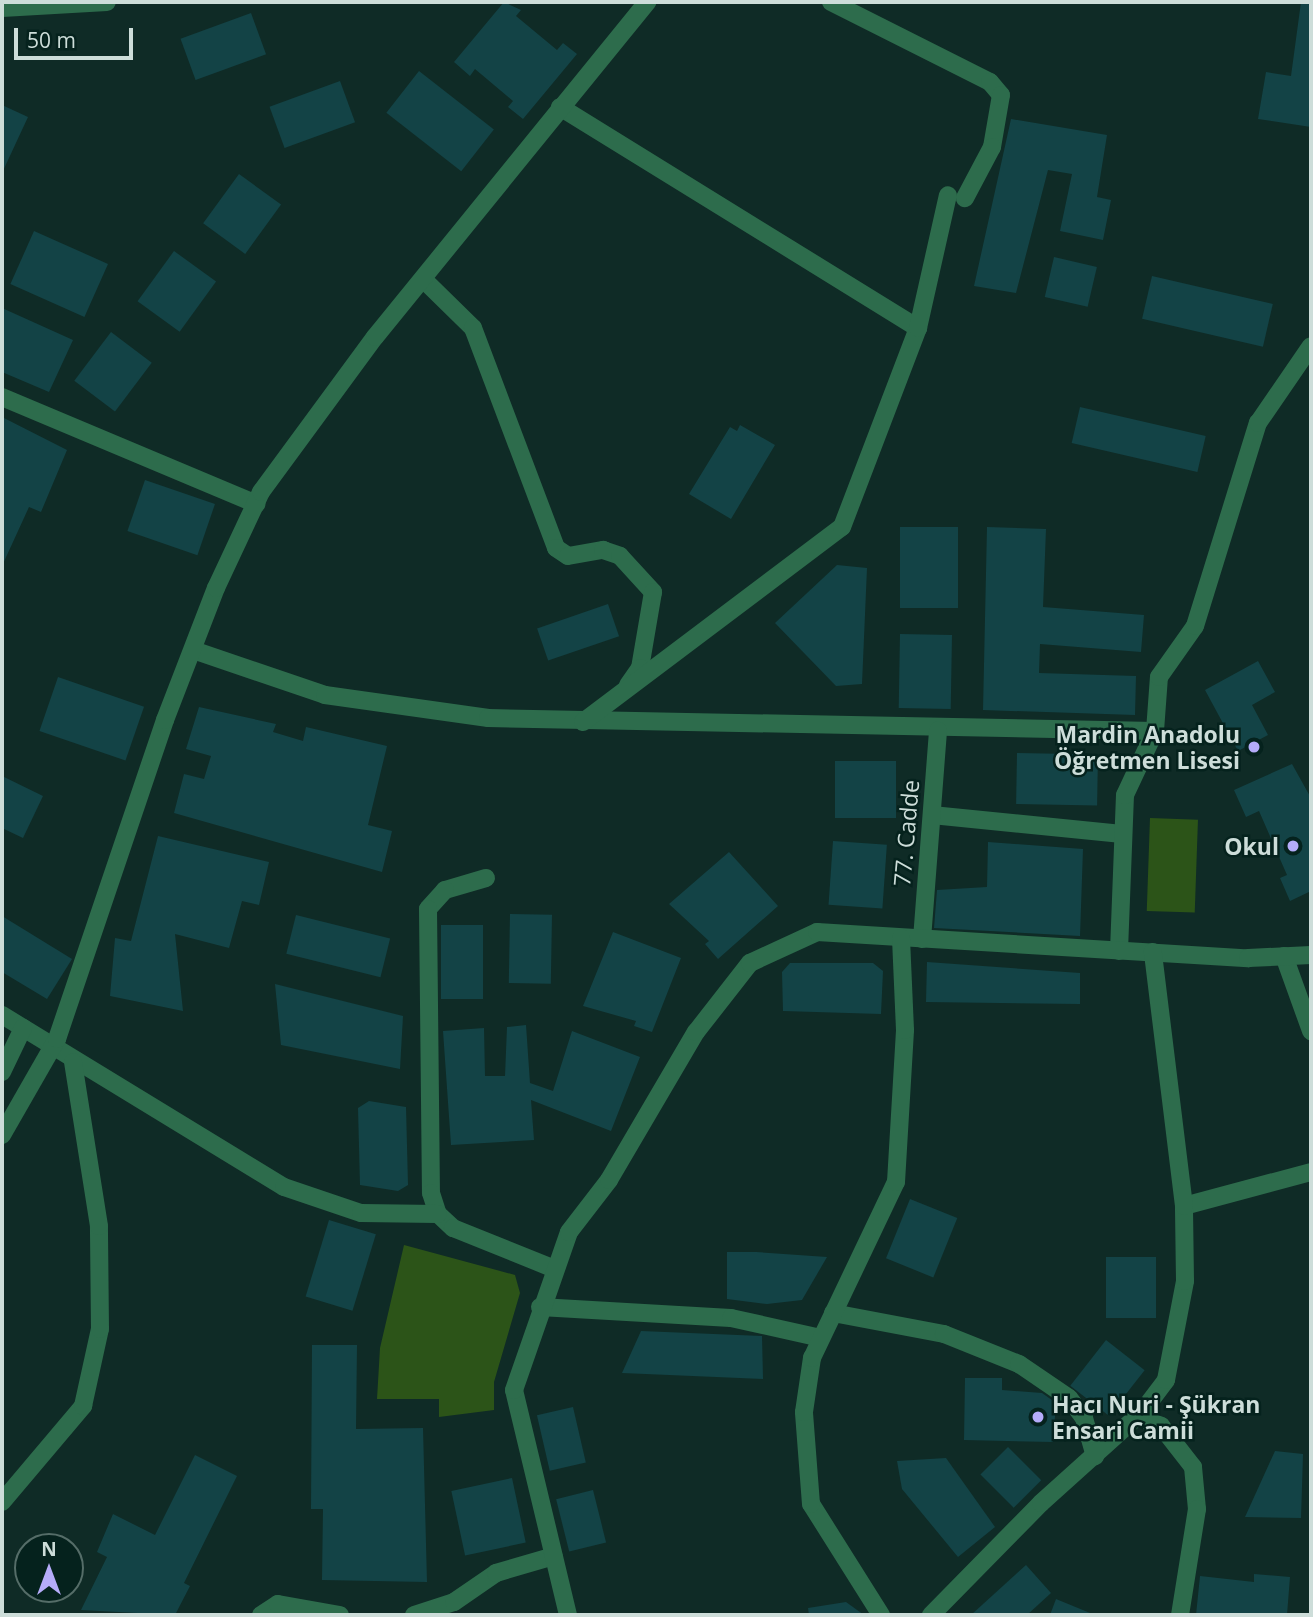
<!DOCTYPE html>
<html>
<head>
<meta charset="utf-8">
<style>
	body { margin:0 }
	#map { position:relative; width:1313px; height:1617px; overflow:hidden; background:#0f2b26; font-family:"Open Sans",sans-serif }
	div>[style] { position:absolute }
	.green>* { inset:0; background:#2c5418; transform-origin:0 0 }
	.building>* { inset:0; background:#134346; transform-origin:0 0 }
	.minor>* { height:18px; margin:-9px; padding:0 9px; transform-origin:9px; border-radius:9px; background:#2d6c4c }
	.dots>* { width:19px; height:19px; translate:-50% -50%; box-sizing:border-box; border:4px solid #05221d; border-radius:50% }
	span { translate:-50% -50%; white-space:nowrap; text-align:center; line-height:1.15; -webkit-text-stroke:5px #05221d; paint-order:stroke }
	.poi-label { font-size:23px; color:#cdddd9; font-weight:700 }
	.right { translate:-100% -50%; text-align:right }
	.left { translate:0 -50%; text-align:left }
	.street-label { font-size:23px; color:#cdddd9 }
	.frame { position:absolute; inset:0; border:4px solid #cdddd9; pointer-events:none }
	.north { position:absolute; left:14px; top:1533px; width:70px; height:70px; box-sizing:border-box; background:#05221d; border:2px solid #556d68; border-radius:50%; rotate:0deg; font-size:19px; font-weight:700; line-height:28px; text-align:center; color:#cdddd9 }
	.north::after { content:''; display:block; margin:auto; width:24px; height:32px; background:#b5acf9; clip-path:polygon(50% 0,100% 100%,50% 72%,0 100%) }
	.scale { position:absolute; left:14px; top:28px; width:119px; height:32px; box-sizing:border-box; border:4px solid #cdddd9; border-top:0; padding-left:9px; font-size:21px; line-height:24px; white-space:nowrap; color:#cdddd9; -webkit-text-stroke:5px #05221d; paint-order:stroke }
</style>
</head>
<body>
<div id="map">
	<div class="green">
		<i style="left:1150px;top:818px;width:48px;height:93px;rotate:2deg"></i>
		<i style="clip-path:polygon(404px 1245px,515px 1275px,520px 1293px,494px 1382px,494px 1410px,439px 1417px,439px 1399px,377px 1399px,380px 1348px)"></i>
	</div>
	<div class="building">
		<i style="clip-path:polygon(504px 2px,521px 10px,516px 16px,557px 50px,563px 43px,577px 54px,523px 119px,508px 107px,513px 101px,475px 69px,470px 76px,454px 62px)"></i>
		<i style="clip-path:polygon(1301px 2px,1311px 2px,1311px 127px,1258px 119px,1266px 72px,1291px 76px)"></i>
		<i style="left:251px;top:13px;width:44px;height:75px;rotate:70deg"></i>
		<i style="left:419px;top:71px;width:95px;height:53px;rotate:38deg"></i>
		<i style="left:340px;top:81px;width:44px;height:75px;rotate:70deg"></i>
		<i style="clip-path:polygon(2px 105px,28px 117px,2px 173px)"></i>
		<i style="clip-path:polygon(1011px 119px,1107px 135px,1097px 197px,1111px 200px,1103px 240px,1060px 231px,1072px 174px,1048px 170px,1016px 293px,974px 286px)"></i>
		<i style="left:239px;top:174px;width:52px;height:61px;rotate:36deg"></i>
		<i style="left:34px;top:231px;width:81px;height:58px;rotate:24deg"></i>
		<i style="left:174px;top:251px;width:52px;height:62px;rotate:36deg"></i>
		<i style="left:1054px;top:257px;width:44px;height:41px;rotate:13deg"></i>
		<i style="left:1152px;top:276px;width:124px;height:44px;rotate:13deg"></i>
		<i style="clip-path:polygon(2px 308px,73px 340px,49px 392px,2px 372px)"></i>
		<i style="left:111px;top:332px;width:51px;height:61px;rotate:37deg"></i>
		<i style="left:1080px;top:407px;width:129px;height:37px;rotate:13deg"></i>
		<i style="clip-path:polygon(2px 417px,67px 450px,41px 512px,29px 507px,2px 566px)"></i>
		<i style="clip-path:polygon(740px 425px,775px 445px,731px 519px,689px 494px,730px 427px,737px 431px)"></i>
		<i style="left:145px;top:480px;width:74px;height:54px;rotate:19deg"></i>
		<i style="left:900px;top:527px;width:58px;height:81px"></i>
		<i style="clip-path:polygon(987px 527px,1046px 529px,1043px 607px,1144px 615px,1141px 652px,1040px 644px,1039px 673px,1136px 676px,1135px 715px,983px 710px)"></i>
		<i style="clip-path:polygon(837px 565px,867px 568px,862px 684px,836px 686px,775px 623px)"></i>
		<i style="left:608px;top:604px;width:34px;height:75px;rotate:71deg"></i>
		<i style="left:900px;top:634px;width:52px;height:74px;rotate:1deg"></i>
		<i style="clip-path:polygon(1258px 661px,1275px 692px,1252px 705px,1268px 735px,1238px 751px,1205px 690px)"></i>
		<i style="left:58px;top:677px;width:91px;height:57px;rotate:19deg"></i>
		<i style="clip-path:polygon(199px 707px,276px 724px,273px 732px,303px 741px,306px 727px,387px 746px,368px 825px,392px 831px,382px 872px,174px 813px,184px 774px,204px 779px,211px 756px,186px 749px)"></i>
		<i style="left:1017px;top:753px;width:81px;height:51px;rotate:1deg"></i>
		<i style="left:835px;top:761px;width:61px;height:57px"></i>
		<i style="clip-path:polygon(1292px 764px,1311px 798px,1311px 891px,1290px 901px,1280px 878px,1287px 875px,1259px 811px,1246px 817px,1234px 790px)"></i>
		<i style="clip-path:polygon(2px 776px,43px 796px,23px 838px,2px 828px)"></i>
		<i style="clip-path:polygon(158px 836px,269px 862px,259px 905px,242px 901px,229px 948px,175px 934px,183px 1011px,110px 996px,115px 938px,131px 941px)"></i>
		<i style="left:833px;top:841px;width:54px;height:64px;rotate:4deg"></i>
		<i style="clip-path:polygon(988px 842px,1083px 849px,1080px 936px,934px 928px,937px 890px,987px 887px)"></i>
		<i style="clip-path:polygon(729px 852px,778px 906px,718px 959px,705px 944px,709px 941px,669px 904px)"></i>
		<i style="left:510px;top:914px;width:42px;height:69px;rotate:1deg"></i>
		<i style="left:296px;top:915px;width:97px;height:40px;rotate:14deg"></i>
		<i style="clip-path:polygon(2px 916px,72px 959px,47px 999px,2px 972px)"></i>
		<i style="left:441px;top:925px;width:42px;height:74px"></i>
		<i style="clip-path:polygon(613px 932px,681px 958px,652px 1032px,634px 1026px,636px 1021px,583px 1006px)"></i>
		<i style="clip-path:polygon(927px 962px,1080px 973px,1080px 1004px,926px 1002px)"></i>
		<i style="clip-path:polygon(790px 963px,873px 963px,883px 971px,881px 1014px,783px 1011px,782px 972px)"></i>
		<i style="clip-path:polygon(275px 984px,403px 1016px,400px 1069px,281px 1045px)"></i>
		<i style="clip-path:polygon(526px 1025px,530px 1083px,553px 1091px,572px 1031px,640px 1057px,611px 1131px,531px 1100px,534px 1140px,451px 1145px,443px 1031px,484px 1028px,485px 1076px,505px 1076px,507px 1027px)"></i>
		<i style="clip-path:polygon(369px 1101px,406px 1107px,408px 1185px,398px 1191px,360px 1185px,358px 1108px)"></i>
		<i style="left:910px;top:1199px;width:51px;height:64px;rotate:22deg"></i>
		<i style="left:329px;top:1220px;width:49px;height:80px;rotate:17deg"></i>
		<i style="clip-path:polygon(727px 1252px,756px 1252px,827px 1257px,802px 1300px,767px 1304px,727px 1299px)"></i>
		<i style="left:1106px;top:1257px;width:50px;height:61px"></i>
		<i style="clip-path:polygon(641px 1331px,762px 1336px,763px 1379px,622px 1373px)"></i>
		<i style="left:1106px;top:1340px;width:49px;height:58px;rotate:38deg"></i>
		<i style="clip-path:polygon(312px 1345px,357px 1345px,356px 1429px,423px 1428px,427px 1582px,322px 1580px,323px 1509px,311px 1509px)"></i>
		<i style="clip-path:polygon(965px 1378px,1002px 1378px,1002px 1390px,1042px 1393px,1056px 1403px,1053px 1442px,964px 1440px)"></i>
		<i style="left:573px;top:1407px;width:57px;height:37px;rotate:77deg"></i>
		<i style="left:1008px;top:1447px;width:47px;height:39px;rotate:45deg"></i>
		<i style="clip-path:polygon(1275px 1451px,1303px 1454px,1301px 1518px,1245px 1517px)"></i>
		<i style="clip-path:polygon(195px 1455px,237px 1476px,184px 1583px,190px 1586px,175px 1615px,81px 1610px,107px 1557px,97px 1552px,113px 1514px,155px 1535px)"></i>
		<i style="clip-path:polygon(946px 1458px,995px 1527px,958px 1557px,902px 1489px,897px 1461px)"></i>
		<i style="left:512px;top:1478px;width:66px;height:62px;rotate:78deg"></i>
		<i style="left:593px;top:1490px;width:54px;height:38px;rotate:76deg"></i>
		<i style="clip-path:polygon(1026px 1565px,1051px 1593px,1027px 1615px,971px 1615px)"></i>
		<i style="clip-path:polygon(1254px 1574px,1290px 1577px,1287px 1615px,1196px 1615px,1200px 1576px,1254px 1582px)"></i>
		<i style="clip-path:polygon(1056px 1599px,1095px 1615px,1050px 1615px)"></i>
		<i style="clip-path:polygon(846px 1602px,864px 1615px,809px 1615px,808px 1608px)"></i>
	</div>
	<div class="minor">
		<i style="left:831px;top:2px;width:178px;rotate:26.7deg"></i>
		<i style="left:990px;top:82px;width:17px;rotate:50deg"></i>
		<i style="left:1001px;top:95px;width:53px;rotate:99.8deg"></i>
		<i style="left:992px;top:147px;width:58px;rotate:117.9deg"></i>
		<i style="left:2px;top:8px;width:105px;rotate:-3.3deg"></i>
		<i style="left:560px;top:107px;width:421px;rotate:31.7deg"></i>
		<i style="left:423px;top:279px;width:70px;rotate:44.4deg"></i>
		<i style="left:473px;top:328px;width:235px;rotate:69.3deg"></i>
		<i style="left:556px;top:548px;width:14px;rotate:34deg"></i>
		<i style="left:568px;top:556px;width:36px;rotate:-10deg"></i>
		<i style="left:603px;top:550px;width:18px;rotate:19deg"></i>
		<i style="left:620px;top:556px;width:49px;rotate:47.5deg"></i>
		<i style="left:653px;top:592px;width:77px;rotate:99.7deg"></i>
		<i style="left:640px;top:668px;width:21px;rotate:125deg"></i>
		<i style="left:2px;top:397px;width:276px;rotate:22.8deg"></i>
		<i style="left:193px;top:650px;width:139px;rotate:18.8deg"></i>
		<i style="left:325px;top:695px;width:165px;rotate:8deg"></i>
		<i style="left:488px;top:718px;width:667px;rotate:1.12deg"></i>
		<i style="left:583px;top:722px;width:324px;rotate:-37deg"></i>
		<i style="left:842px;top:527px;width:213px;rotate:-69.1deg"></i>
		<i style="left:918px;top:328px;width:136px;rotate:-77.3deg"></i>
		<i style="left:932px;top:815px;width:191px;rotate:5.7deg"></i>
		<i style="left:486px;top:878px;width:43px;rotate:163.7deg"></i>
		<i style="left:445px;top:890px;width:25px;rotate:132deg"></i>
		<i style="left:428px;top:909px;width:284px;rotate:89.4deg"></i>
		<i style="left:431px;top:1193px;width:22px;rotate:72deg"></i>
		<i style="left:438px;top:1214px;width:21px;rotate:43deg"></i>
		<i style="left:453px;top:1228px;width:110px;rotate:21.9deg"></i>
		<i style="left:922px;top:939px;width:209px;rotate:-85.6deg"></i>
		<i style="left:1119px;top:951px;width:156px;rotate:-87.8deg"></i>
		<i style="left:1125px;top:795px;width:71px;rotate:-64.9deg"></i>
		<i style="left:1155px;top:731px;width:54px;rotate:-85.8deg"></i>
		<i style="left:1159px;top:677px;width:62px;rotate:-54.8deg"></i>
		<i style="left:1195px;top:626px;width:213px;rotate:-72.8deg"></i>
		<i style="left:1258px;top:423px;width:93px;rotate:-55.5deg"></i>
		<i style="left:1284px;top:956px;width:80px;rotate:70.2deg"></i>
		<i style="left:2px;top:1015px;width:330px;rotate:31.4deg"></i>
		<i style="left:284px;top:1187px;width:81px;rotate:18.7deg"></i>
		<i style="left:361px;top:1213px;width:77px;rotate:0.7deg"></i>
		<i style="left:2px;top:1072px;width:49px;rotate:-64.5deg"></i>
		<i style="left:2px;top:1135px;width:111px;rotate:-60.2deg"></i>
		<i style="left:57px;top:1039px;width:337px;rotate:-71.3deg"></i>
		<i style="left:165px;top:720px;width:142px;rotate:-68.9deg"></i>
		<i style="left:216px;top:588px;width:106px;rotate:-64.9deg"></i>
		<i style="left:261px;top:492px;width:192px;rotate:-53.7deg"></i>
		<i style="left:375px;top:337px;width:432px;rotate:-50.9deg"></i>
		<i style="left:1184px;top:1206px;width:131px;rotate:-15deg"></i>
		<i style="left:540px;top:1307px;width:191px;rotate:3.3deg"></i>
		<i style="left:731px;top:1318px;width:92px;rotate:12.5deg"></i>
		<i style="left:833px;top:1313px;width:113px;rotate:10.7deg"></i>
		<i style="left:944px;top:1334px;width:81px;rotate:21.8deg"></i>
		<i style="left:1019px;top:1364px;width:60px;rotate:34.2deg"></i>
		<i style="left:1069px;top:1398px;width:25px;rotate:53deg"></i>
		<i style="left:1084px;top:1418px;width:40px;rotate:74deg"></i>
		<i style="left:1138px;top:1417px;width:25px;rotate:21deg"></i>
		<i style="left:1161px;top:1426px;width:52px;rotate:52deg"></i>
		<i style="left:1193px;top:1467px;width:42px;rotate:84.6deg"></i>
		<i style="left:1197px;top:1509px;width:107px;rotate:99.1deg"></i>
		<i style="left:2px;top:1502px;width:126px;rotate:-49.8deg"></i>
		<i style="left:83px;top:1406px;width:79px;rotate:-77.6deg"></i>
		<i style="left:100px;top:1329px;width:103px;rotate:-90.6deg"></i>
		<i style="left:99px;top:1226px;width:166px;rotate:-99deg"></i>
		<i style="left:261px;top:1615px;width:20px;rotate:-33deg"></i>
		<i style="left:278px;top:1604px;width:63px;rotate:10.1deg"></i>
		<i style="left:414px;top:1615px;width:42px;rotate:-18deg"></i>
		<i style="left:454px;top:1602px;width:51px;rotate:-34.6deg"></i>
		<i style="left:496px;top:1573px;width:60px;rotate:-16.3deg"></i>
		<i style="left:568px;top:1615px;width:231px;rotate:-103.5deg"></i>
		<i style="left:514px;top:1390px;width:167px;rotate:-70.8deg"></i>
		<i style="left:569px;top:1232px;width:66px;rotate:-52.4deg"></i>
		<i style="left:609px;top:1180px;width:172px;rotate:-59.6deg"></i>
		<i style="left:696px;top:1032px;width:88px;rotate:-52deg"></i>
		<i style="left:750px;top:963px;width:74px;rotate:-24.8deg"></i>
		<i style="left:817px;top:932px;width:432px;rotate:3.5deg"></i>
		<i style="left:1248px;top:958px;width:63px;rotate:-2.7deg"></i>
		<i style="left:881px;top:1615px;width:131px;rotate:-122.2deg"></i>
		<i style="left:811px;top:1504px;width:92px;rotate:-94.4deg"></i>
		<i style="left:804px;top:1412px;width:55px;rotate:-81.6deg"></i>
		<i style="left:812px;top:1358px;width:195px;rotate:-64.5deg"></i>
		<i style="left:896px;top:1182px;width:152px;rotate:-86.6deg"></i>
		<i style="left:905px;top:1030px;width:92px;rotate:-92.5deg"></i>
		<i style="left:931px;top:1615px;width:157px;rotate:-45.5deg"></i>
		<i style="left:1041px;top:1503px;width:136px;rotate:-42deg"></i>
		<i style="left:1142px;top:1412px;width:40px;rotate:-53deg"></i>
		<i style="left:1166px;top:1380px;width:101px;rotate:-79.1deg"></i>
		<i style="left:1185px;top:1281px;width:75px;rotate:-90.8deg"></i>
		<i style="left:1184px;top:1206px;width:256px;rotate:-97deg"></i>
	</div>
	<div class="dots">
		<i style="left:1254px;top:747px;background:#b5acf9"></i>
		<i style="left:1293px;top:846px;background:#b5acf9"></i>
		<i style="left:1038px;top:1417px;background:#b5acf9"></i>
	</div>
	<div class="poi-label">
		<span class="right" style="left:1240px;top:747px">Mardin Anadolu<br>Öğretmen Lisesi</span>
		<span class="right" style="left:1279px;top:846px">Okul</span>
		<span class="left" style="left:1052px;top:1417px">Hacı Nuri - Şükran<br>Ensari Camii</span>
	</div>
	<div class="street-label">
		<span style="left:906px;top:833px;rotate:-85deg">77. Cadde</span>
	</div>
	<div class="frame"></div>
	<div class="north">N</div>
	<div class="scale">50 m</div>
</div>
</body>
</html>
